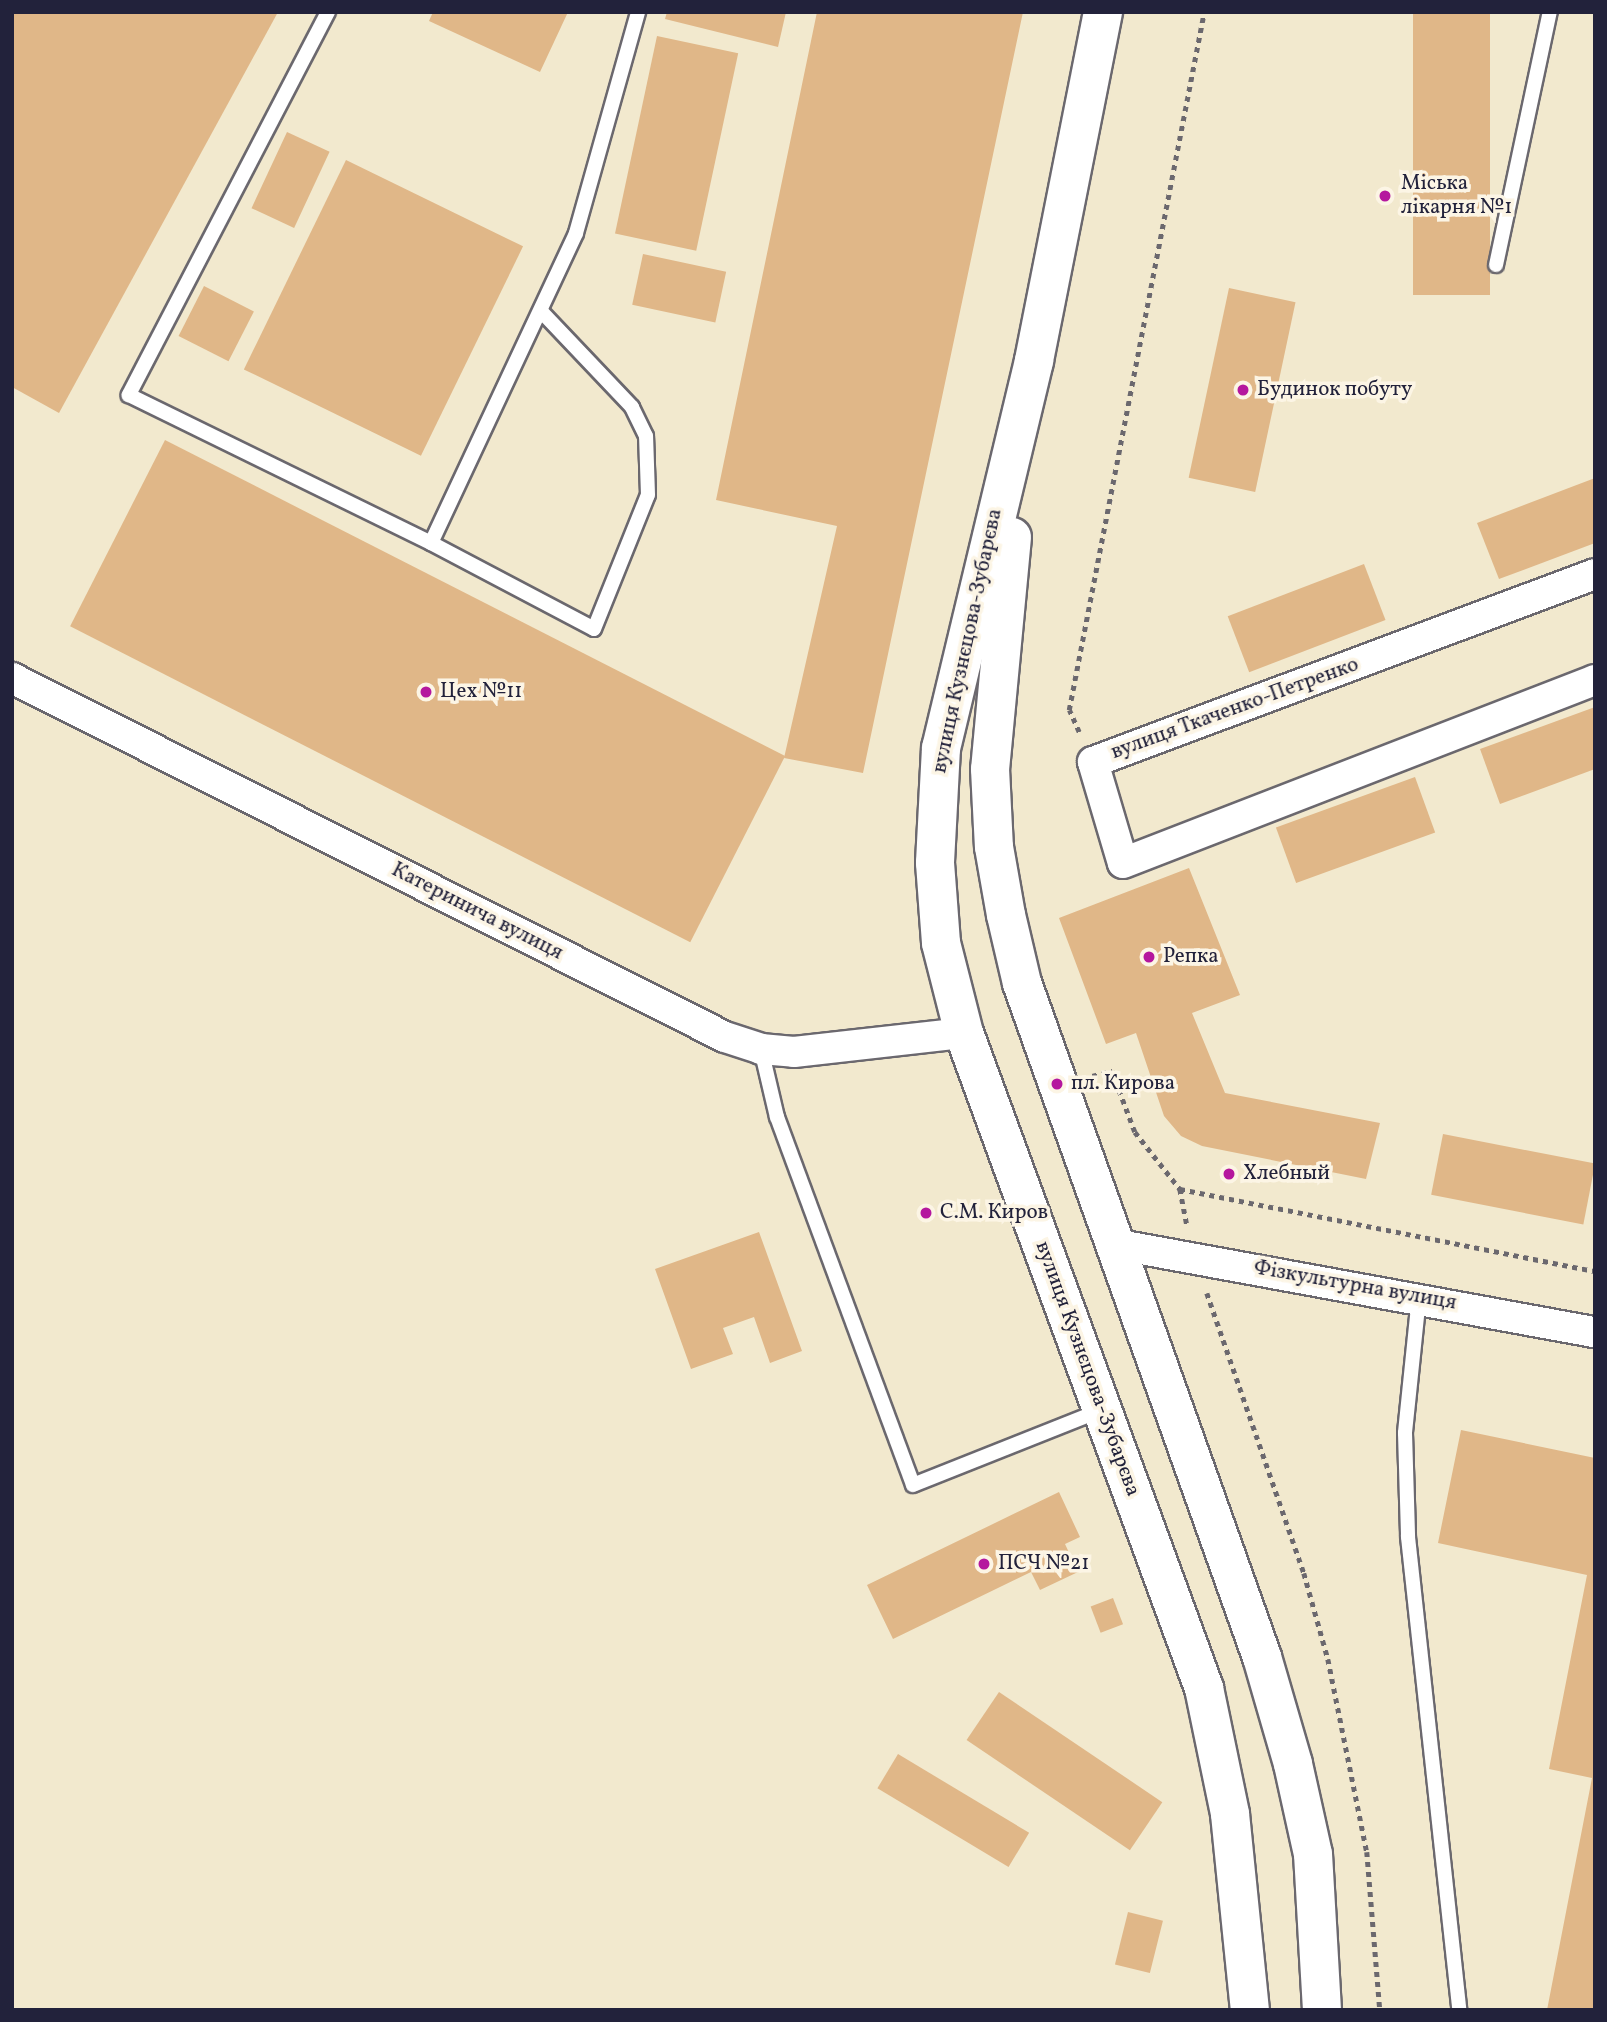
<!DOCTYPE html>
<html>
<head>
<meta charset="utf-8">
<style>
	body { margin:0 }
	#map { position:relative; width:1607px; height:2022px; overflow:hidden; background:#f2e9ce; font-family:Vollkorn,serif }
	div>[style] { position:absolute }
	.building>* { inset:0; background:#e0b788; transform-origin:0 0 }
	.path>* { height:4.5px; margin-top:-2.25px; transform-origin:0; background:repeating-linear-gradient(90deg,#6b686e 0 5px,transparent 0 10px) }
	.roads { filter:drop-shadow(2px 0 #6b686e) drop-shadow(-2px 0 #6b686e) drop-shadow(0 2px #6b686e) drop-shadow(0 -2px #6b686e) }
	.service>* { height:14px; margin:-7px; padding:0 7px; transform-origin:7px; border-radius:7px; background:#fff }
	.minor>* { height:30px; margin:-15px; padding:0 15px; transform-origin:15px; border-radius:15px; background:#fff }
	.secondary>* { height:38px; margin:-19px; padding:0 19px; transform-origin:19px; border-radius:19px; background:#fff }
	.dots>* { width:19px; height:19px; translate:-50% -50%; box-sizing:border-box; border:4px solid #fcf5e5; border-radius:50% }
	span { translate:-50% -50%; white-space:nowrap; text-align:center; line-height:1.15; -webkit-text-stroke:7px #fcf5e5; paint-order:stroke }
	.poi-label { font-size:21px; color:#22223b }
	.left { translate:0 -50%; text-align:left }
	.street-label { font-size:21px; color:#22223b }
	.frame { position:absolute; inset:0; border:14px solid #22223b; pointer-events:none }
</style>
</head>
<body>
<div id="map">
	<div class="building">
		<i style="clip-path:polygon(12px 12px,278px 12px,59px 413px,12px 387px)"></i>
		<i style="clip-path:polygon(433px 12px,568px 12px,540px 72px,429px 21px)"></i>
		<i style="clip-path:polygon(667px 12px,786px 12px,778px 47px,665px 19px)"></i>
		<i style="clip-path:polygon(817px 12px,1023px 12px,863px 773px,784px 758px,837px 526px,716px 500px)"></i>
		<i style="left:1413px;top:12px;width:77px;height:283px"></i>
		<i style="left:657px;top:36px;width:83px;height:202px;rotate:12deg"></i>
		<i style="left:287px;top:132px;width:47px;height:84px;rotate:25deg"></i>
		<i style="left:346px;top:160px;width:197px;height:233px;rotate:26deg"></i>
		<i style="left:643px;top:254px;width:85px;height:52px;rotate:12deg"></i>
		<i style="left:204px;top:286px;width:56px;height:56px;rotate:27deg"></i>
		<i style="left:1229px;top:288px;width:68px;height:194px;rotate:12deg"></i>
		<i style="left:165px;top:440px;width:696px;height:209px;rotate:27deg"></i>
		<i style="clip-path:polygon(1595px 478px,1595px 543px,1499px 579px,1477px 523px)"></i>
		<i style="left:1364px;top:564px;width:60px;height:146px;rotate:69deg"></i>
		<i style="clip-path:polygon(1595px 707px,1595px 769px,1500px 804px,1480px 749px)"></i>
		<i style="left:1415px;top:777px;width:59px;height:148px;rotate:70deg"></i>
		<i style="clip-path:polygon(1189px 868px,1240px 995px,1192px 1013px,1225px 1093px,1380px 1123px,1366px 1179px,1202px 1146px,1181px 1136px,1164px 1116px,1136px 1033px,1106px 1044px,1059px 918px)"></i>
		<i style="left:1443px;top:1134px;width:155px;height:62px;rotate:11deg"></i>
		<i style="clip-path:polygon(759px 1232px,802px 1351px,770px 1363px,754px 1317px,723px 1328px,733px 1354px,691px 1369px,655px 1269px)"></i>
		<i style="clip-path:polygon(1461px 1430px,1595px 1458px,1595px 2010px,1547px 2010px,1592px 1778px,1549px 1769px,1587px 1575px,1438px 1543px)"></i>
		<i style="clip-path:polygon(1059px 1492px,1080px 1537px,1065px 1544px,1078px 1572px,1040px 1590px,1031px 1572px,893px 1639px,867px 1585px)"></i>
		<i style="left:1113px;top:1598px;width:28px;height:24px;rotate:69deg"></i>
		<i style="left:999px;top:1692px;width:197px;height:58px;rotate:34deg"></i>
		<i style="left:898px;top:1754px;width:153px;height:40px;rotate:31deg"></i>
		<i style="left:1128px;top:1912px;width:36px;height:54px;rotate:14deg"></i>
	</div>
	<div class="path">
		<i style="left:1079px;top:732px;width:24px;rotate:-114deg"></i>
		<i style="left:1069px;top:710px;width:711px;rotate:-79.05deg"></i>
		<i style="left:1092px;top:1076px;width:21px;rotate:-14deg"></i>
		<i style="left:1112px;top:1071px;width:65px;rotate:69.3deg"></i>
		<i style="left:1135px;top:1132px;width:73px;rotate:51.7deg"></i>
		<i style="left:1180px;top:1189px;width:36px;rotate:79deg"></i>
		<i style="left:1180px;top:1189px;width:423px;rotate:11.2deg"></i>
		<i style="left:1207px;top:1293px;width:296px;rotate:70.9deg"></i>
		<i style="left:1304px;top:1573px;width:89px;rotate:74.4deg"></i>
		<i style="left:1328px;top:1659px;width:197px;rotate:78.6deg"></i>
		<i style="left:1367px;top:1852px;width:159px;rotate:85.3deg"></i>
	</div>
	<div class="roads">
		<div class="service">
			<i style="left:328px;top:12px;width:432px;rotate:117.5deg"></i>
			<i style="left:129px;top:395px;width:336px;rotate:26.1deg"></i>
			<i style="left:431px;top:543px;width:184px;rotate:27.8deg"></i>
			<i style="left:594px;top:629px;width:144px;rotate:-68.1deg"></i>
			<i style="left:648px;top:495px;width:59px;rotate:-91.9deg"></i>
			<i style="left:646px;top:436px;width:32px;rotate:-116deg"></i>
			<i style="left:632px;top:407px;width:131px;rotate:-133.5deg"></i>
			<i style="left:1496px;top:265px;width:259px;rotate:-78deg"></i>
			<i style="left:431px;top:543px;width:342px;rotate:-64.9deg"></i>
			<i style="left:576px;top:233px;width:230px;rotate:-74.3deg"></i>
			<i style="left:761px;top:1049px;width:70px;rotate:76.8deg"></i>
			<i style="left:777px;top:1117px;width:392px;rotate:69.7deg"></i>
			<i style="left:913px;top:1485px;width:202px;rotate:-21.7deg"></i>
			<i style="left:1419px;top:1297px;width:137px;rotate:95.9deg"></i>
			<i style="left:1405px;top:1433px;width:104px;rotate:88.3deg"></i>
			<i style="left:1408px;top:1537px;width:476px;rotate:83.8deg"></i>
		</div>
		<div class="minor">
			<i style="left:1595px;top:574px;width:536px;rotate:159.47deg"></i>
			<i style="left:1093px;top:762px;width:105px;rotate:73.5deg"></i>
			<i style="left:1123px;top:863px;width:506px;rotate:-21.19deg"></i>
			<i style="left:12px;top:678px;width:798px;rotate:26.73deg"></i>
			<i style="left:725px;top:1037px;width:38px;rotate:18deg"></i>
			<i style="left:761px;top:1049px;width:33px;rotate:5deg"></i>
			<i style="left:794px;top:1052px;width:171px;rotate:-6.4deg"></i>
			<i style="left:1114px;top:1244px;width:489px;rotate:10.4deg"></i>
		</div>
		<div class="secondary">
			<i style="left:1103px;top:12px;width:356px;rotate:101.2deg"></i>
			<i style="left:1034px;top:361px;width:398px;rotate:103.5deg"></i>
			<i style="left:941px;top:748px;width:115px;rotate:93deg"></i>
			<i style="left:935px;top:863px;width:80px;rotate:85.7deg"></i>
			<i style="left:941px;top:943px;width:93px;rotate:75.7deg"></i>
			<i style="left:964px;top:1033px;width:698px;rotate:69.88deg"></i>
			<i style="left:1204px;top:1688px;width:129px;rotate:78.3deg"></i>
			<i style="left:1230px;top:1814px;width:197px;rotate:84.2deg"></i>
			<i style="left:1012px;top:537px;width:233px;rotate:95.4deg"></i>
			<i style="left:990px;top:769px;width:78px;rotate:87.1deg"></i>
			<i style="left:994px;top:847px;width:69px;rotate:80deg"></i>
			<i style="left:1006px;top:915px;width:70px;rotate:76.8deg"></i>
			<i style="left:1022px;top:983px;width:715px;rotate:70.4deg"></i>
			<i style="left:1262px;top:1657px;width:111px;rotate:73.8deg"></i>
			<i style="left:1293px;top:1764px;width:92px;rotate:77.5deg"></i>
			<i style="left:1313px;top:1854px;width:156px;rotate:86.7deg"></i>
		</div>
	</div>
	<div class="dots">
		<i style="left:1385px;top:196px;background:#b5179e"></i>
		<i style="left:1243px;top:390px;background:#b5179e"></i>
		<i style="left:426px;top:692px;background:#b5179e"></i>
		<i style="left:1149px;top:957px;background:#b5179e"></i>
		<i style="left:1057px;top:1084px;background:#b5179e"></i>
		<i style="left:1229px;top:1174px;background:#b5179e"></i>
		<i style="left:926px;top:1213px;background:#b5179e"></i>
		<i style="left:984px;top:1564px;background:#b5179e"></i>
	</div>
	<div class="poi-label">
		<span class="left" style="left:1401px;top:196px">Міська<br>лікарня №1</span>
		<span class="left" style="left:1257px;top:390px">Будинок побуту</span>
		<span class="left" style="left:440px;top:692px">Цех №11</span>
		<span class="left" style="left:1163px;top:957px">Репка</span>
		<span class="left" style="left:1071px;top:1084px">пл. Кирова</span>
		<span class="left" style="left:1243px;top:1174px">Хлебный</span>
		<span class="left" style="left:940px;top:1213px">С.М. Киров</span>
		<span class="left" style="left:998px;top:1564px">ПСЧ №21</span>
	</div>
	<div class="street-label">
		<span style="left:968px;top:641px;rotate:-78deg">вулиця Кузнєцова-Зубарєва</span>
		<span style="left:1235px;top:709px;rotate:-20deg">вулиця Ткаченко-Петренко</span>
		<span style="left:477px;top:912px;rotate:27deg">Катеринича вулиця</span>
		<span style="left:1355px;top:1286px;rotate:10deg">Фізкультурна вулиця</span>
		<span style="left:1087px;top:1369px;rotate:70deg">вулиця Кузнєцова-Зубарєва</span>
	</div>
	<div class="frame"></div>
</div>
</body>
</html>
